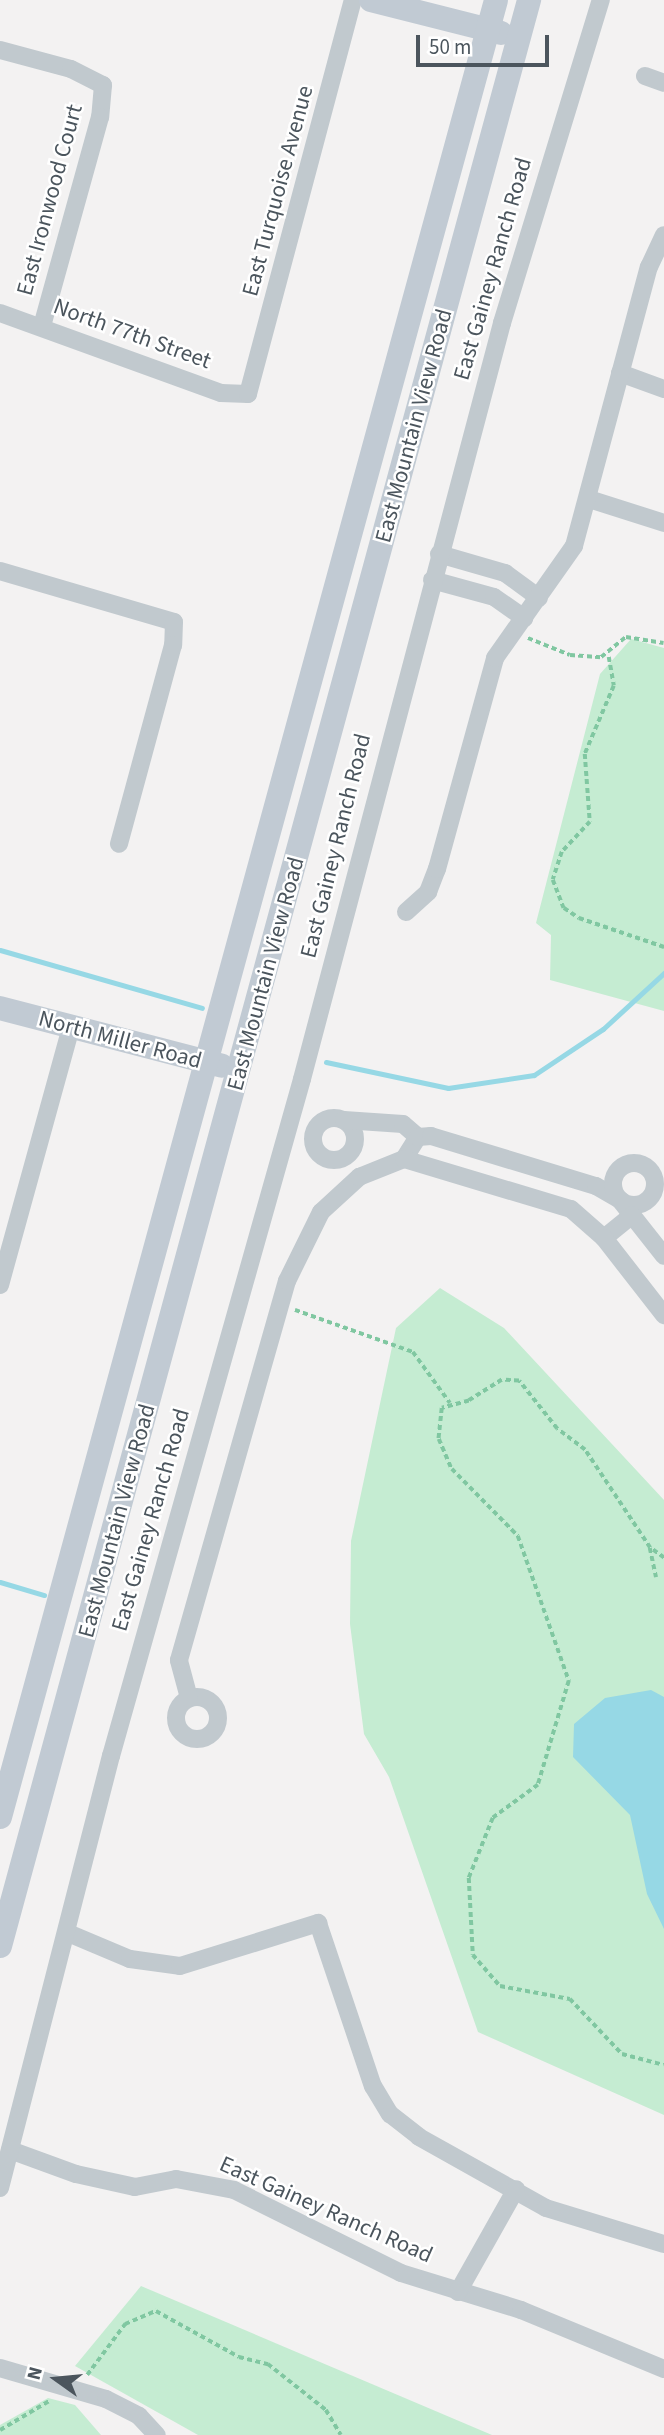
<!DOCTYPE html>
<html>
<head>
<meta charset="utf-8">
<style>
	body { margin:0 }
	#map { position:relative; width:664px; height:2435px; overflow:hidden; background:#f3f2f2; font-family:"Source Sans 3",sans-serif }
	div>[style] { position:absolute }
	.green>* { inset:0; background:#c5ecd2 }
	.water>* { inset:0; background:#96d8e5 }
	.stream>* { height:5px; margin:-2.5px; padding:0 2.5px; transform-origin:2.5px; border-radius:2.5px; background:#96d8e5 }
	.path>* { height:3.5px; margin-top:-1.75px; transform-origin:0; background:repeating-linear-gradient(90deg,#80c7a1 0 5px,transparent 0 8.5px) }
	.street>* { height:18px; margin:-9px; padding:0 9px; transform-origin:9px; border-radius:9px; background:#c1c9ce }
	.street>.ring { margin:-9px; padding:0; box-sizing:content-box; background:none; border:18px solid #c1c9ce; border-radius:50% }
	.secondary>* { height:24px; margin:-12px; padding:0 12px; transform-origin:12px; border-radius:12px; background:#c1cad3 }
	span { translate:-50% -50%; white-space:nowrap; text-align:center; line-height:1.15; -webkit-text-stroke:5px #fff; paint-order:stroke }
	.street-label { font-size:23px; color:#4b555d }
	.north { position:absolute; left:21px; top:2344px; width:70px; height:70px; -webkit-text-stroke:5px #fff; paint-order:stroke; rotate:285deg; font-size:19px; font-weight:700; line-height:28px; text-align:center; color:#4b555d }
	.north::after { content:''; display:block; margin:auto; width:24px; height:32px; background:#4b555d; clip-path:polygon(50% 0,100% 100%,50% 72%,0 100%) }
	.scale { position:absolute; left:416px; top:35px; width:133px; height:32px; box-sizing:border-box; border:4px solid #4b555d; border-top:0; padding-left:9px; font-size:21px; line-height:24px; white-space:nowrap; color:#4b555d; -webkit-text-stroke:5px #fff; paint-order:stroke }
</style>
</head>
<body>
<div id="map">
	<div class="green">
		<i style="clip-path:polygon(631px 639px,664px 648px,664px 1011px,550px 980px,551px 935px,536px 923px,600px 674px)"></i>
		<i style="clip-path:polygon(440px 1288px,504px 1328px,664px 1500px,664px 2115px,478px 2032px,389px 1777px,364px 1734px,350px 1624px,351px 1541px,396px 1328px)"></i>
		<i style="clip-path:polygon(141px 2286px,492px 2435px,198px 2435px,75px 2366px)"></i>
		<i style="clip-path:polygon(48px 2398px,75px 2405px,101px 2435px,0 2435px,0 2425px)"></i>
	</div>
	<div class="water">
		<i style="clip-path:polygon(651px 1690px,664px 1697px,664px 1929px,647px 1894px,630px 1815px,573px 1757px,574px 1724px,605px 1698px)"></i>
	</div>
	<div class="stream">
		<i style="left:0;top:950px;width:210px;rotate:16deg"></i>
		<i style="left:326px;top:1062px;width:125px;rotate:12deg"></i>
		<i style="left:448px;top:1088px;width:87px;rotate:-8.6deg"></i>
		<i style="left:534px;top:1075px;width:83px;rotate:-33.7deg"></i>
		<i style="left:603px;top:1029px;width:83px;rotate:-42.6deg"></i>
		<i style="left:0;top:1582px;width:46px;rotate:16.5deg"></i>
	</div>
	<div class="path">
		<i style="left:528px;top:638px;width:45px;rotate:22deg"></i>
		<i style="left:570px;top:655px;width:31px;rotate:4deg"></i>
		<i style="left:601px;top:657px;width:32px;rotate:-39deg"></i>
		<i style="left:626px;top:637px;width:38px;rotate:9deg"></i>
		<i style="left:609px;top:657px;width:29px;rotate:80deg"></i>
		<i style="left:614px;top:686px;width:74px;rotate:113.1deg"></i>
		<i style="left:585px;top:754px;width:68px;rotate:85.8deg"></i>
		<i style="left:590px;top:822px;width:41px;rotate:133deg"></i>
		<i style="left:562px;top:852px;width:29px;rotate:108deg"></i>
		<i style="left:553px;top:880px;width:30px;rotate:69deg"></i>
		<i style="left:564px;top:908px;width:18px;rotate:34deg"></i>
		<i style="left:579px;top:918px;width:90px;rotate:18.8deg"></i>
		<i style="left:295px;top:1310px;width:125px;rotate:19.6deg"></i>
		<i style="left:413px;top:1352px;width:63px;rotate:54deg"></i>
		<i style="left:650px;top:1548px;width:30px;rotate:78deg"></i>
		<i style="left:664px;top:1558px;width:17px;rotate:-144deg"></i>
		<i style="left:650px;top:1548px;width:118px;rotate:-123.6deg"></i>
		<i style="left:585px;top:1450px;width:35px;rotate:-143deg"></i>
		<i style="left:557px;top:1429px;width:61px;rotate:-128.4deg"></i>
		<i style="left:519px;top:1381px;width:17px;rotate:-177deg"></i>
		<i style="left:502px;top:1380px;width:39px;rotate:148deg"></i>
		<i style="left:469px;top:1401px;width:28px;rotate:165deg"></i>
		<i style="left:442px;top:1408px;width:31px;rotate:96deg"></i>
		<i style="left:439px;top:1439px;width:33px;rotate:67deg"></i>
		<i style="left:452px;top:1469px;width:94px;rotate:45.4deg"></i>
		<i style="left:518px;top:1536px;width:154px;rotate:70.6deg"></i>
		<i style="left:569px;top:1681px;width:109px;rotate:106.6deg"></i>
		<i style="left:538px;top:1785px;width:56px;rotate:143.7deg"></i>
		<i style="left:493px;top:1818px;width:65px;rotate:111.8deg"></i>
		<i style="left:469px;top:1878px;width:77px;rotate:87deg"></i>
		<i style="left:473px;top:1955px;width:41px;rotate:48.9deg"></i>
		<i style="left:500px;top:1986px;width:71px;rotate:10.5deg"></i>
		<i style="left:570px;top:1999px;width:76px;rotate:46.6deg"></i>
		<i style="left:622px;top:2054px;width:43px;rotate:14.7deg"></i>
		<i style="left:87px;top:2375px;width:64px;rotate:-53.3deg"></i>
		<i style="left:125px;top:2324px;width:34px;rotate:-23deg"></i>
		<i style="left:156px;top:2311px;width:95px;rotate:29deg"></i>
		<i style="left:239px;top:2357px;width:30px;rotate:14deg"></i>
		<i style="left:268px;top:2364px;width:74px;rotate:38.4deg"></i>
		<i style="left:326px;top:2410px;width:29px;rotate:59deg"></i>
		<i style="left:0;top:2430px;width:57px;rotate:-30.6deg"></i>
	</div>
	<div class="street">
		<i style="left:0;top:50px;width:73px;rotate:15deg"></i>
		<i style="left:71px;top:69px;width:36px;rotate:27deg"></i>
		<i style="left:103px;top:85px;width:32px;rotate:95deg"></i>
		<i style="left:100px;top:117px;width:217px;rotate:105.5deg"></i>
		<i style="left:645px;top:76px;width:20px;rotate:20deg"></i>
		<i style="left:0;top:313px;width:235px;rotate:19.9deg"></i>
		<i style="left:221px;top:393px;width:27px;rotate:2deg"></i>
		<i style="left:248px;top:394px;width:408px;rotate:-75.1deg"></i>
		<i style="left:620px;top:373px;width:47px;rotate:20deg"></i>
		<i style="left:589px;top:499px;width:79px;rotate:17.7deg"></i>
		<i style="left:439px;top:554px;width:69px;rotate:16.1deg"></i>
		<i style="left:505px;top:573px;width:42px;rotate:36.3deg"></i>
		<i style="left:0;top:571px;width:181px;rotate:16.3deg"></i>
		<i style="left:174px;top:622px;width:23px;rotate:92deg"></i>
		<i style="left:173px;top:645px;width:206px;rotate:105.2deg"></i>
		<i style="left:432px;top:580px;width:64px;rotate:15.3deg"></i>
		<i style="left:494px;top:597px;width:37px;rotate:35deg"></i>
		<i style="left:406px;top:912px;width:30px;rotate:-42deg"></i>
		<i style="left:428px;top:892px;width:25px;rotate:-69deg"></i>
		<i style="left:437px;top:869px;width:219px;rotate:-74.6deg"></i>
		<i style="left:495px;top:658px;width:137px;rotate:-54.8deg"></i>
		<i style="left:574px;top:546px;width:289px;rotate:-75deg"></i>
		<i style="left:649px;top:267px;width:35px;rotate:-65deg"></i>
		<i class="ring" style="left:313px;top:1118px;width:24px;height:24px"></i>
		<i style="left:344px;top:1120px;width:59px;rotate:3.9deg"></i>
		<i style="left:403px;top:1124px;width:20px;rotate:41deg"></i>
		<i style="left:404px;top:1159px;width:26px;rotate:-58deg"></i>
		<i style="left:418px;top:1137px;width:13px;rotate:-4deg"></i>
		<i style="left:431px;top:1136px;width:172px;rotate:16.9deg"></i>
		<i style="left:596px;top:1186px;width:28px;rotate:30deg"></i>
		<i style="left:620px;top:1200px;width:71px;rotate:51.8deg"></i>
		<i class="ring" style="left:613px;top:1163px;width:24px;height:24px"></i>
		<i style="left:604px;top:1238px;width:36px;rotate:-39deg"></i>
		<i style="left:0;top:1285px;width:267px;rotate:-74.6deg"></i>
		<i class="ring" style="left:176px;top:1697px;width:24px;height:24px"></i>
		<i style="left:189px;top:1698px;width:39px;rotate:-105deg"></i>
		<i style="left:179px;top:1660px;width:394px;rotate:-74.1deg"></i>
		<i style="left:287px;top:1281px;width:77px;rotate:-63.8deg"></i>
		<i style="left:321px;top:1212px;width:52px;rotate:-42.6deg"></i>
		<i style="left:359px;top:1177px;width:48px;rotate:-21.8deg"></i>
		<i style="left:404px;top:1159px;width:174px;rotate:16.7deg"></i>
		<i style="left:571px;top:1209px;width:44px;rotate:41.3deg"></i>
		<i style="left:604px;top:1238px;width:98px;rotate:52.1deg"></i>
		<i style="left:68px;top:1933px;width:67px;rotate:22.8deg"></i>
		<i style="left:130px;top:1959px;width:50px;rotate:8deg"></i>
		<i style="left:180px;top:1966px;width:145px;rotate:-17.3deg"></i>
		<i style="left:318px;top:1923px;width:172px;rotate:71.4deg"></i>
		<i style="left:373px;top:2086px;width:33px;rotate:59deg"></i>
		<i style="left:390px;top:2114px;width:37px;rotate:38deg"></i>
		<i style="left:419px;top:2137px;width:145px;rotate:29.2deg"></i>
		<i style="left:546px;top:2208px;width:123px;rotate:17deg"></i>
		<i style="left:10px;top:2150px;width:70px;rotate:20deg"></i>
		<i style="left:76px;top:2174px;width:60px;rotate:12.4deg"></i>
		<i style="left:135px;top:2187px;width:42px;rotate:-11deg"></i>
		<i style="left:176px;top:2179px;width:59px;rotate:10.7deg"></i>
		<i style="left:234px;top:2190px;width:186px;rotate:26.4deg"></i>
		<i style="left:401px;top:2273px;width:126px;rotate:17.1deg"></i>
		<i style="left:521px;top:2310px;width:155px;rotate:22.4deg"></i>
		<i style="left:0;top:2188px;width:446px;rotate:-75.6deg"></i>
		<i style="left:111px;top:1756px;width:703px;rotate:-74.24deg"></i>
		<i style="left:302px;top:1079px;width:782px;rotate:-75.18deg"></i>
		<i style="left:502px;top:323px;width:338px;rotate:-73deg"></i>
		<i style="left:458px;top:2292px;width:118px;rotate:-60.6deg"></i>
		<i style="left:0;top:2368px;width:110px;rotate:16.3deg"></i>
		<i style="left:106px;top:2399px;width:37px;rotate:27deg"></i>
		<i style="left:139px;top:2416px;width:26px;rotate:47deg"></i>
	</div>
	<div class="secondary">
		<i style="left:371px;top:0;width:134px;rotate:14.2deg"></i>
		<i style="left:0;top:1008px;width:229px;rotate:14.6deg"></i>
		<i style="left:0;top:1817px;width:1883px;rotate:-74.73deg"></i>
		<i style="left:0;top:1946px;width:2017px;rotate:-74.79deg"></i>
	</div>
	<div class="street-label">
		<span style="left:278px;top:191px;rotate:-75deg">East Turquoise Avenue</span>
		<span style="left:50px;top:200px;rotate:-75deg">East Ironwood Court</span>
		<span style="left:493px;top:269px;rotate:-74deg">East Gainey Ranch Road</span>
		<span style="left:132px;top:334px;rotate:20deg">North 77th Street</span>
		<span style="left:414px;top:426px;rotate:-75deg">East Mountain View Road</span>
		<span style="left:336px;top:846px;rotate:-76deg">East Gainey Ranch Road</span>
		<span style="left:266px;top:974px;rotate:-75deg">East Mountain View Road</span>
		<span style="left:120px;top:1040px;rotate:15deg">North Miller Road</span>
		<span style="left:151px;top:1520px;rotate:-74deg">East Gainey Ranch Road</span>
		<span style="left:117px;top:1521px;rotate:-75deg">East Mountain View Road</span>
		<span style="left:326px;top:2210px;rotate:24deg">East Gainey Ranch Road</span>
	</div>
	<div class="north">N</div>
	<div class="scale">50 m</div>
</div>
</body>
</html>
